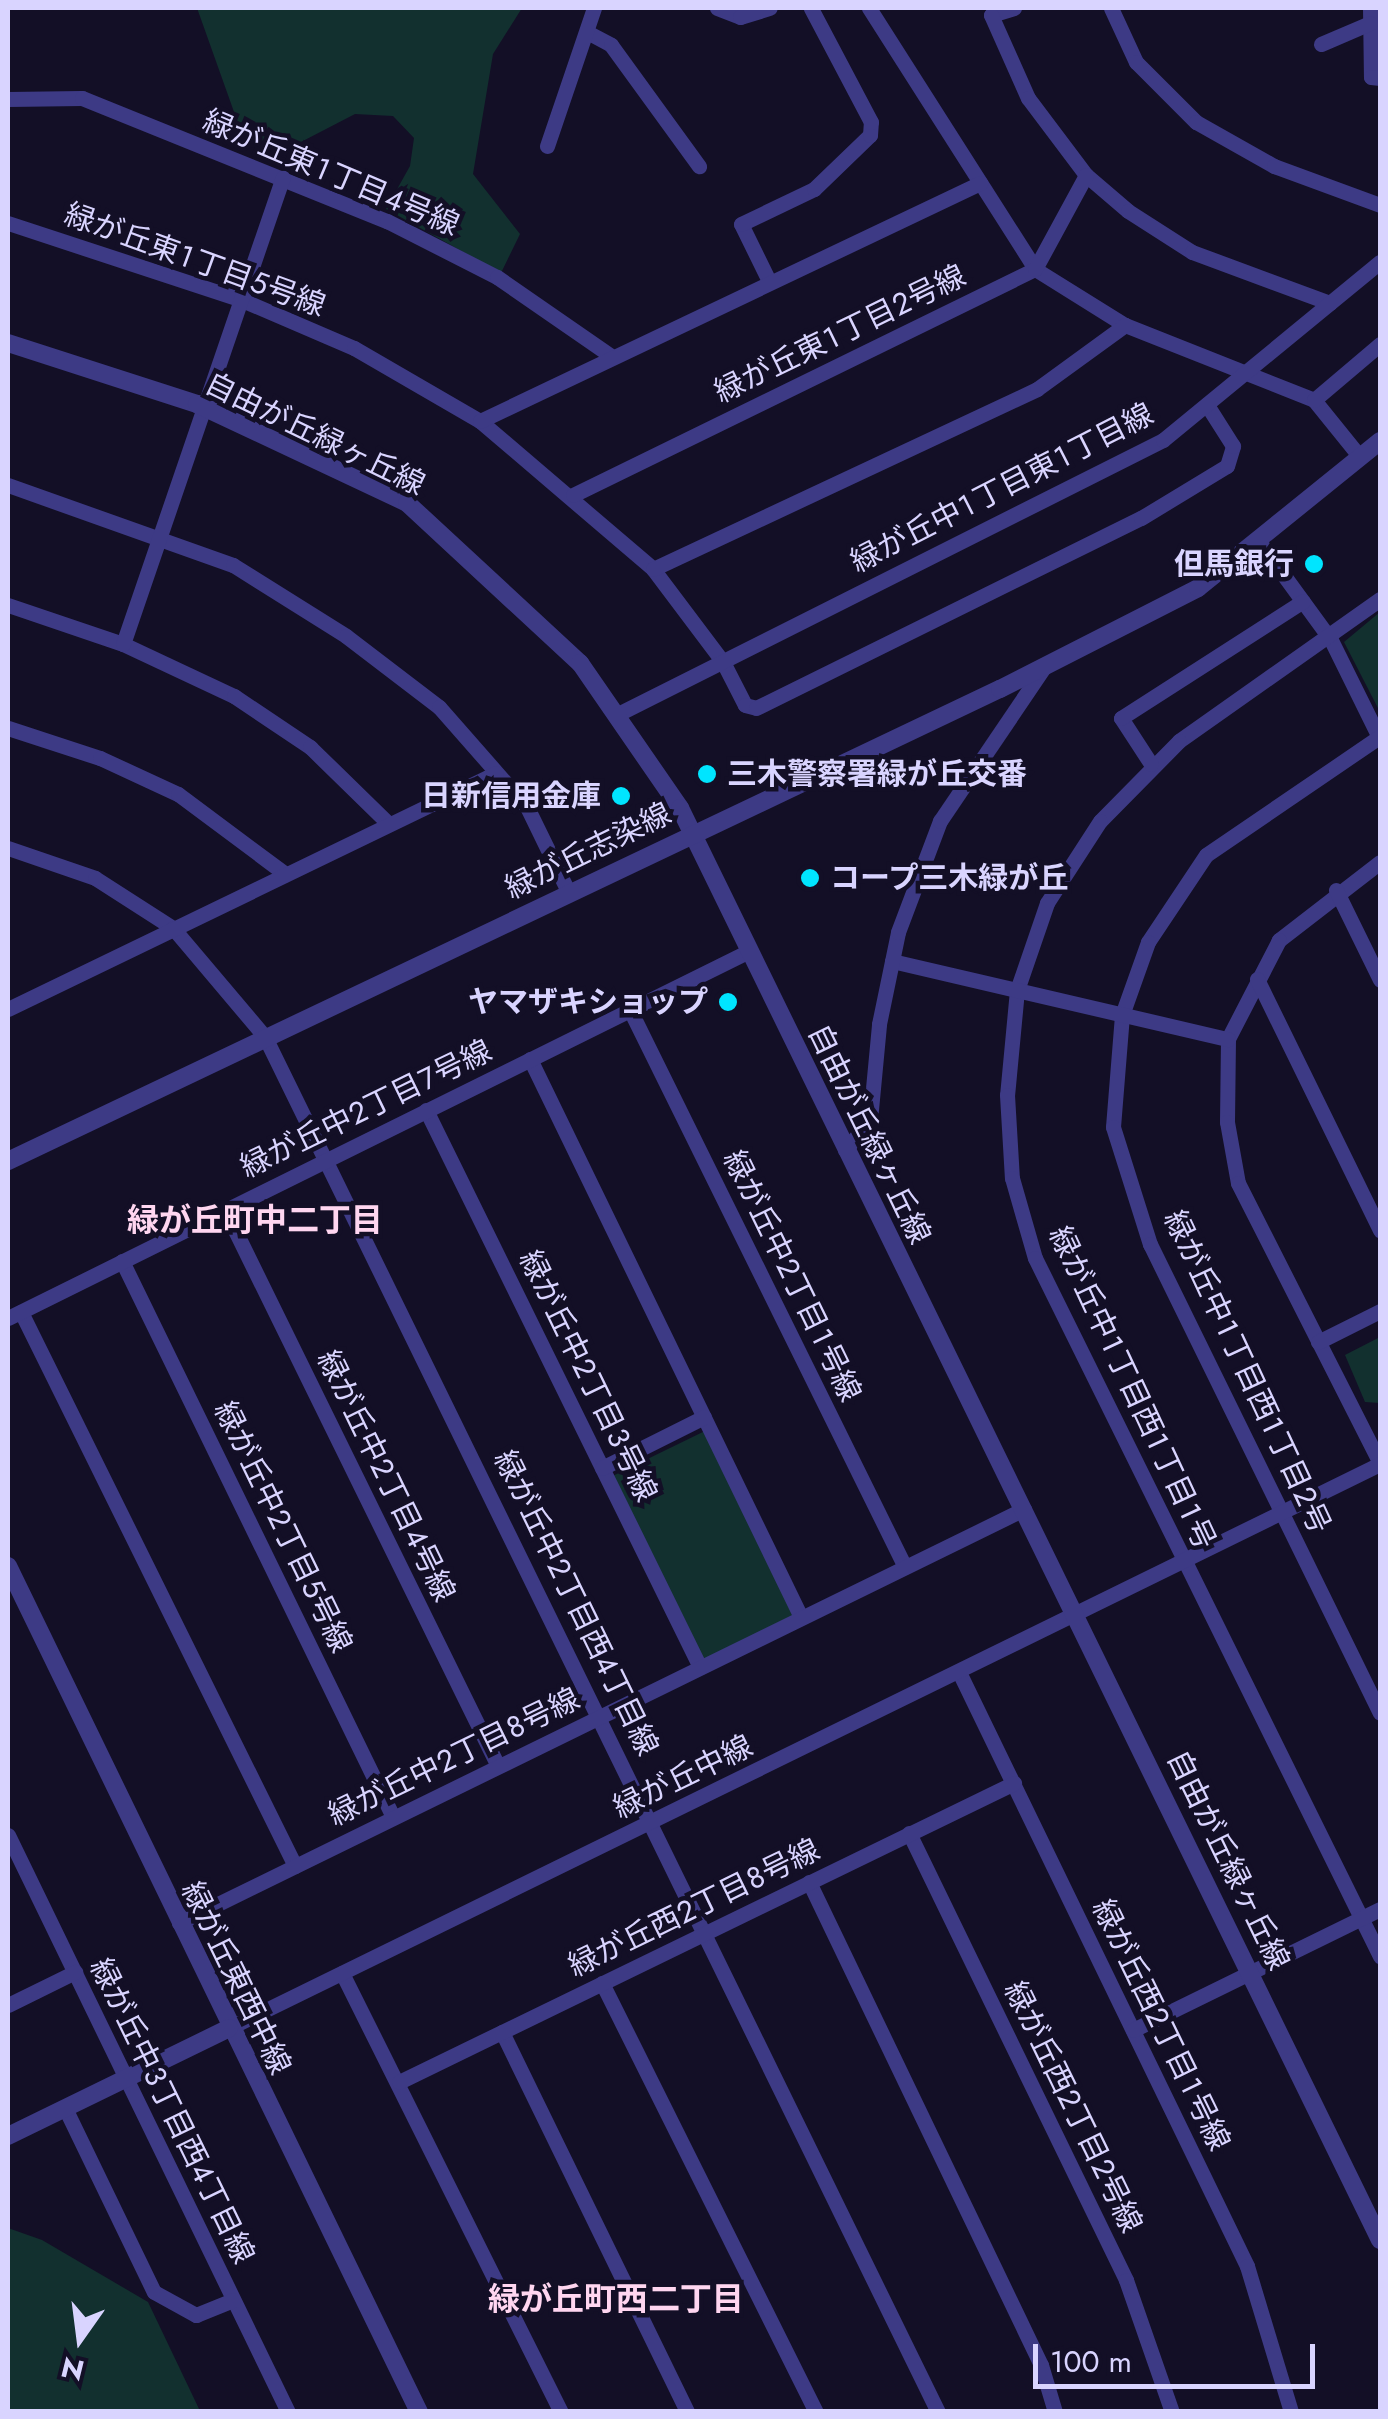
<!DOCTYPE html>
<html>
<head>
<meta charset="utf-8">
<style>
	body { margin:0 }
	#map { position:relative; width:1388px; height:2419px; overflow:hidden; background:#130f26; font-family:Jost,"Noto Sans JP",sans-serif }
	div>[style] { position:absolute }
	.green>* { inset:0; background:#12302f; transform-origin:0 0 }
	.minor>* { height:15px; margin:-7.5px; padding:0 7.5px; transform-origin:7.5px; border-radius:7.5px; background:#3d3a85 }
	.tertiary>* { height:18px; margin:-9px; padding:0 9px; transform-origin:9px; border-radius:9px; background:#3d3a85 }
	.dots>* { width:28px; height:28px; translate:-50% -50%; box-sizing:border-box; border:5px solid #130f26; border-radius:50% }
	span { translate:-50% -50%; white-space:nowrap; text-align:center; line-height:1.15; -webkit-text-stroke:9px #130f26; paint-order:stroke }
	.street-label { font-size:30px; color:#d9d4ff }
	.poi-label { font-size:30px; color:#d9d4ff; font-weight:700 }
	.right { translate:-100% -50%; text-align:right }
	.left { translate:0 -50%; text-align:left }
	.neighbourhood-label { font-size:32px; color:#ffd6f0; font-weight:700 }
	.frame { position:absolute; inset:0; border:10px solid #d9d4ff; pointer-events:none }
	.north { position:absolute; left:30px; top:2289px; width:100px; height:100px; -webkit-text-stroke:8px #130f26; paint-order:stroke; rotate:194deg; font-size:28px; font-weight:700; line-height:40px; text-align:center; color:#d9d4ff }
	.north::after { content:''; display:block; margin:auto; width:35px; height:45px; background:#d9d4ff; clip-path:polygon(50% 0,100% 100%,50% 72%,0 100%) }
	.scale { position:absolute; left:1033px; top:2344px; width:282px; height:45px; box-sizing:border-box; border:5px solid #d9d4ff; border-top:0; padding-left:12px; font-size:30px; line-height:35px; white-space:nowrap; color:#d9d4ff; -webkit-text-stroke:8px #130f26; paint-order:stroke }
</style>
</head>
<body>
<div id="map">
	<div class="green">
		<i style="clip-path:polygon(197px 8px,522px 8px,493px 54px,473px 174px,520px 234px,501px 273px,386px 209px,410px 166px,414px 138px,393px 116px,355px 114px,299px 143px,244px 140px)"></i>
		<i style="clip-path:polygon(1380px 612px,1380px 712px,1344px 642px)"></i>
		<i style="clip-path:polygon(1380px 1337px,1380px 1403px,1365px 1402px,1345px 1355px)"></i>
		<i style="left:709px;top:1429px;width:209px;height:113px;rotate:64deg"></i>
		<i style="clip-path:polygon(8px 2228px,42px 2240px,148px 2302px,200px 2411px,8px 2411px)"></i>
	</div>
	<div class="minor">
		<i style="left:717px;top:8px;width:25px;rotate:21deg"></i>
		<i style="left:740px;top:17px;width:31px;rotate:-17deg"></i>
		<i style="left:869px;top:8px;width:309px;rotate:57.5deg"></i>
		<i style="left:1035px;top:269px;width:106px;rotate:31.9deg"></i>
		<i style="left:1125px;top:325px;width:203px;rotate:21.6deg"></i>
		<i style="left:1314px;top:400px;width:73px;rotate:51.1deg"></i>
		<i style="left:1014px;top:8px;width:24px;rotate:163deg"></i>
		<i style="left:991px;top:15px;width:91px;rotate:66deg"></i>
		<i style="left:1028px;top:98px;width:96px;rotate:53deg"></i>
		<i style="left:1086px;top:175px;width:55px;rotate:40.6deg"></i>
		<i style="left:1128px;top:211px;width:76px;rotate:32.6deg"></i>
		<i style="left:1192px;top:252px;width:147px;rotate:20.3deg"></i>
		<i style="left:1111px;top:8px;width:60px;rotate:65.2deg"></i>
		<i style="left:1136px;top:62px;width:85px;rotate:45deg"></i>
		<i style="left:1196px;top:122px;width:90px;rotate:29.4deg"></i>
		<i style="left:1274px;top:166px;width:113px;rotate:20.2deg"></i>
		<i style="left:1370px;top:8px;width:69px;rotate:89.2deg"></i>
		<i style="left:1371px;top:77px;width:9px;rotate:6deg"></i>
		<i style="left:587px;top:32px;width:27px;rotate:28deg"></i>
		<i style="left:611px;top:45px;width:150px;rotate:54deg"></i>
		<i style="left:1321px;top:44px;width:53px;rotate:-23.2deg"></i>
		<i style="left:8px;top:99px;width:74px;rotate:-0.8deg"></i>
		<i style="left:82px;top:98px;width:329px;rotate:22deg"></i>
		<i style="left:387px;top:221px;width:123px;rotate:27deg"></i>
		<i style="left:497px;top:277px;width:139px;rotate:34.7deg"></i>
		<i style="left:547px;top:146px;width:146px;rotate:-71.2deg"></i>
		<i style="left:8px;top:223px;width:246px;rotate:18.2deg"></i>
		<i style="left:242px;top:300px;width:122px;rotate:23.2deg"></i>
		<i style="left:354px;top:348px;width:146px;rotate:30.1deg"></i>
		<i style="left:480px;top:421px;width:228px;rotate:40.5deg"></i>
		<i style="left:653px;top:569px;width:116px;rotate:53deg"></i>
		<i style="left:723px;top:662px;width:48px;rotate:62.9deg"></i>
		<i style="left:745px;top:705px;width:11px;rotate:15deg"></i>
		<i style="left:756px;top:708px;width:429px;rotate:-26.3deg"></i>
		<i style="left:1141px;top:518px;width:100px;rotate:-31.2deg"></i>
		<i style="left:1227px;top:466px;width:21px;rotate:-73deg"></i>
		<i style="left:1233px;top:446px;width:49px;rotate:-122.4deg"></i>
		<i style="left:768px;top:279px;width:61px;rotate:-116.1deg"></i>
		<i style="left:741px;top:224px;width:81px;rotate:-25.6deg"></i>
		<i style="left:814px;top:189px;width:78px;rotate:-44deg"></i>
		<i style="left:870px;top:135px;width:13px;rotate:-86deg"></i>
		<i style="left:871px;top:122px;width:129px;rotate:-117.8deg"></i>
		<i style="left:1314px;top:400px;width:87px;rotate:-40.3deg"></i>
		<i style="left:480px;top:421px;width:554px;rotate:-25.45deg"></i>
		<i style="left:8px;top:485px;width:239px;rotate:19.6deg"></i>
		<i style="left:233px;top:565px;width:133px;rotate:32.1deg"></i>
		<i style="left:346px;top:636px;width:117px;rotate:37.4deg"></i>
		<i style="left:439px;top:707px;width:133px;rotate:48.7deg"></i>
		<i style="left:527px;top:807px;width:93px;rotate:64deg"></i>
		<i style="left:573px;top:495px;width:514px;rotate:-26.07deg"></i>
		<i style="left:1035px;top:269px;width:107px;rotate:-61.5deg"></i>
		<i style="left:1258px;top:540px;width:124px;rotate:53.9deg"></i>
		<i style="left:1331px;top:640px;width:110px;rotate:63.7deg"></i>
		<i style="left:653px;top:569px;width:424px;rotate:-25.1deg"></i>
		<i style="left:1037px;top:389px;width:109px;rotate:-36deg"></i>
		<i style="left:1380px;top:599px;width:246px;rotate:144.8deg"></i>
		<i style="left:1179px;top:741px;width:112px;rotate:134.6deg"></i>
		<i style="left:1100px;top:821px;width:98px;rotate:122.9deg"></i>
		<i style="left:1047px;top:903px;width:92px;rotate:109deg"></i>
		<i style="left:1017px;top:990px;width:105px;rotate:95.4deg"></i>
		<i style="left:1007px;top:1095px;width:83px;rotate:86.6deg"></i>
		<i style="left:1012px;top:1178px;width:83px;rotate:74deg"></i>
		<i style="left:1035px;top:1258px;width:779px;rotate:63.7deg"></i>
		<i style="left:8px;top:605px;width:121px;rotate:18.7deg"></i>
		<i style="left:123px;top:644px;width:123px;rotate:25.1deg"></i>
		<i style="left:234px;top:696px;width:92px;rotate:33.9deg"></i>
		<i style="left:310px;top:747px;width:110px;rotate:44.3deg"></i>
		<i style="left:123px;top:644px;width:493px;rotate:-71.1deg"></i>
		<i style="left:616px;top:715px;width:612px;rotate:-26.69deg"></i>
		<i style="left:1163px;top:440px;width:281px;rotate:-39.4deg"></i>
		<i style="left:8px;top:728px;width:97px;rotate:18.1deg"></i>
		<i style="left:100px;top:758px;width:86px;rotate:24.8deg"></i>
		<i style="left:178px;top:794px;width:132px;rotate:36.7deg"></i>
		<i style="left:1379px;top:737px;width:209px;rotate:145.7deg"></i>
		<i style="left:1206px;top:855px;width:105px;rotate:123.7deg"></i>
		<i style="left:1148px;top:942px;width:77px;rotate:109.6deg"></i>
		<i style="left:1122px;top:1015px;width:112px;rotate:94.6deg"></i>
		<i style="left:1113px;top:1127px;width:123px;rotate:72.5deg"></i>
		<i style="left:1150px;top:1244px;width:522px;rotate:63.88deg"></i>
		<i style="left:1151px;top:764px;width:55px;rotate:-123.1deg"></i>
		<i style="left:1121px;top:718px;width:216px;rotate:-32.7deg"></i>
		<i style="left:8px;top:848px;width:92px;rotate:19deg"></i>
		<i style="left:95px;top:878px;width:93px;rotate:32.7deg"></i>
		<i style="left:173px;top:928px;width:143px;rotate:49.8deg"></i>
		<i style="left:265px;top:1037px;width:1531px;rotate:63.92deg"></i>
		<i style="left:1380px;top:862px;width:128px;rotate:142.3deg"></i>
		<i style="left:1279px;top:940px;width:111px;rotate:117.3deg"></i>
		<i style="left:1228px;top:1039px;width:83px;rotate:90.7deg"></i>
		<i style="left:1227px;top:1122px;width:62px;rotate:79.8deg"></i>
		<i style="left:1238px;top:1183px;width:314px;rotate:63.1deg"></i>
		<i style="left:1336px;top:890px;width:100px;rotate:63.9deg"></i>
		<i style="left:892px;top:961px;width:345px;rotate:13.1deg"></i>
		<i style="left:1257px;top:979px;width:280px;rotate:63.9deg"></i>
		<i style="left:8px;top:1009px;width:542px;rotate:-25.81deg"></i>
		<i style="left:630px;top:1010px;width:621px;rotate:63.72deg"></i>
		<i style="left:530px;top:1059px;width:620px;rotate:64.1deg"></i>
		<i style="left:426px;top:1110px;width:621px;rotate:63.81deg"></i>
		<i style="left:845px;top:1150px;width:39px;rotate:-50deg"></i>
		<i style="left:870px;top:1120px;width:96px;rotate:-84.6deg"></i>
		<i style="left:879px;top:1024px;width:94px;rotate:-78.3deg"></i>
		<i style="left:898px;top:932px;width:119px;rotate:-69.3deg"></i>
		<i style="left:940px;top:821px;width:187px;rotate:-55.9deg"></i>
		<i style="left:225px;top:1210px;width:619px;rotate:63.85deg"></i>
		<i style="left:122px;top:1261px;width:619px;rotate:64.01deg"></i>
		<i style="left:21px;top:1312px;width:618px;rotate:63.68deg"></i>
		<i style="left:8px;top:1318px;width:827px;rotate:-26.35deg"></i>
		<i style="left:1318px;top:1342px;width:69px;rotate:-26.6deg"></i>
		<i style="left:602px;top:1468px;width:114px;rotate:-26.6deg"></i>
		<i style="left:959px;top:1672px;width:660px;rotate:64.13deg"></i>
		<i style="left:1247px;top:2266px;width:152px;rotate:73.2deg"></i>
		<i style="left:909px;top:1833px;width:497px;rotate:64.1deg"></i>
		<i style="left:1126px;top:2280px;width:140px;rotate:70.8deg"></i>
		<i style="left:8px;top:1835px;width:641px;rotate:64.11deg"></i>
		<i style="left:809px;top:1882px;width:536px;rotate:64.34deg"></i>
		<i style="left:1041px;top:2365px;width:49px;rotate:73.4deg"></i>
		<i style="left:179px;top:1923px;width:941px;rotate:-26.1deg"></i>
		<i style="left:342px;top:1973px;width:491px;rotate:63.5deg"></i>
		<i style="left:602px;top:1983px;width:479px;rotate:63.5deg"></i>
		<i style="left:8px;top:2005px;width:75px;rotate:-26.2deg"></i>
		<i style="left:229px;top:2028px;width:1282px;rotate:-26.11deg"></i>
		<i style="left:1133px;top:2030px;width:275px;rotate:-26.1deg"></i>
		<i style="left:502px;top:2032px;width:423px;rotate:64deg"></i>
		<i style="left:399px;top:2082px;width:684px;rotate:-25.93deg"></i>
		<i style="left:65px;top:2108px;width:204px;rotate:64.2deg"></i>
		<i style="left:154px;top:2292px;width:48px;rotate:28.7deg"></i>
		<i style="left:196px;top:2315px;width:40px;rotate:-22deg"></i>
	</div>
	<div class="tertiary">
		<i style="left:8px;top:343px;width:199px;rotate:17.9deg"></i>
		<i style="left:197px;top:404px;width:232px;rotate:25.2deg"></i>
		<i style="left:407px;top:503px;width:236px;rotate:42.8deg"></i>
		<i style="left:580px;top:663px;width:176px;rotate:55.4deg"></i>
		<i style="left:680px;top:808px;width:1594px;rotate:63.95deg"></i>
		<i style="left:8px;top:1161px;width:1099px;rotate:-25.45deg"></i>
		<i style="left:1000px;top:689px;width:222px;rotate:-27deg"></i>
		<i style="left:1198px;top:588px;width:234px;rotate:-38.9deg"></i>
		<i style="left:8px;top:1566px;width:941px;rotate:64.09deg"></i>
		<i style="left:8px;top:2136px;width:246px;rotate:-26deg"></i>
	</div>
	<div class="dots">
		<i style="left:1314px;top:564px;background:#00e5ff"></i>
		<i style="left:707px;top:774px;background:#00e5ff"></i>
		<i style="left:621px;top:796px;background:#00e5ff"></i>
		<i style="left:810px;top:878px;background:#00e5ff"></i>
		<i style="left:728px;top:1002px;background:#00e5ff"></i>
	</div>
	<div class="street-label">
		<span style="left:331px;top:173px;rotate:23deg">緑が丘東１丁目４号線</span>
		<span style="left:195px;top:260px;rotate:20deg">緑が丘東１丁目５号線</span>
		<span style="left:840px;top:334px;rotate:-26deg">緑が丘東１丁目２号線</span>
		<span style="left:315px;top:434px;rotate:26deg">自由が丘緑ヶ丘線</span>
		<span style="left:1002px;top:488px;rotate:-27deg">緑が丘中１丁目東１丁目線</span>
		<span style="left:588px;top:851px;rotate:-26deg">緑が丘志染線</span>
		<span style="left:366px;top:1109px;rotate:-26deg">緑が丘中２丁目７号線</span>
		<span style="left:869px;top:1134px;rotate:64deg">自由が丘緑ヶ丘線</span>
		<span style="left:792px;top:1276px;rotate:64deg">緑が丘中２丁目１号線</span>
		<span style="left:1247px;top:1372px;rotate:65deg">緑が丘中１丁目西１丁目２号</span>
		<span style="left:588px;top:1376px;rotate:64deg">緑が丘中２丁目３号線</span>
		<span style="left:1132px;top:1388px;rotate:65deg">緑が丘中１丁目西１丁目１号</span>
		<span style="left:386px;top:1476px;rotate:64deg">緑が丘中２丁目４号線</span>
		<span style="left:283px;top:1527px;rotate:64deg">緑が丘中２丁目５号線</span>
		<span style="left:576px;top:1603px;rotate:64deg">緑が丘中２丁目西４丁目線</span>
		<span style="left:454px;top:1757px;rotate:-26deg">緑が丘中２丁目８号線</span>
		<span style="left:683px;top:1777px;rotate:-26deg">緑が丘中線</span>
		<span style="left:1228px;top:1860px;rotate:64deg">自由が丘緑ヶ丘線</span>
		<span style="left:694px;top:1908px;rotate:-26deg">緑が丘西２丁目８号線</span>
		<span style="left:236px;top:1978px;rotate:64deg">緑が丘東西中線</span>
		<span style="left:1161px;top:2025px;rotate:64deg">緑が丘西２丁目１号線</span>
		<span style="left:1073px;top:2107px;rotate:64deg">緑が丘西２丁目２号線</span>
		<span style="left:172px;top:2111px;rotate:64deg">緑が丘中３丁目西４丁目線</span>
	</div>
	<div class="poi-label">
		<span class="right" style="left:1294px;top:564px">但馬銀行</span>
		<span class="left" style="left:727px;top:774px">三木警察署緑が丘交番</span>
		<span class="right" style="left:601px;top:796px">日新信用金庫</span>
		<span class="left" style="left:830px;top:878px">コープ三木緑が丘</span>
		<span class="right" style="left:708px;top:1002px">ヤマザキショップ</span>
	</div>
	<div class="neighbourhood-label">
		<span style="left:255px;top:1220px">緑が丘町中二丁目</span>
		<span style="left:616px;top:2299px">緑が丘町西二丁目</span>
	</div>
	<div class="frame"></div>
	<div class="north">N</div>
	<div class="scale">100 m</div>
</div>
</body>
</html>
